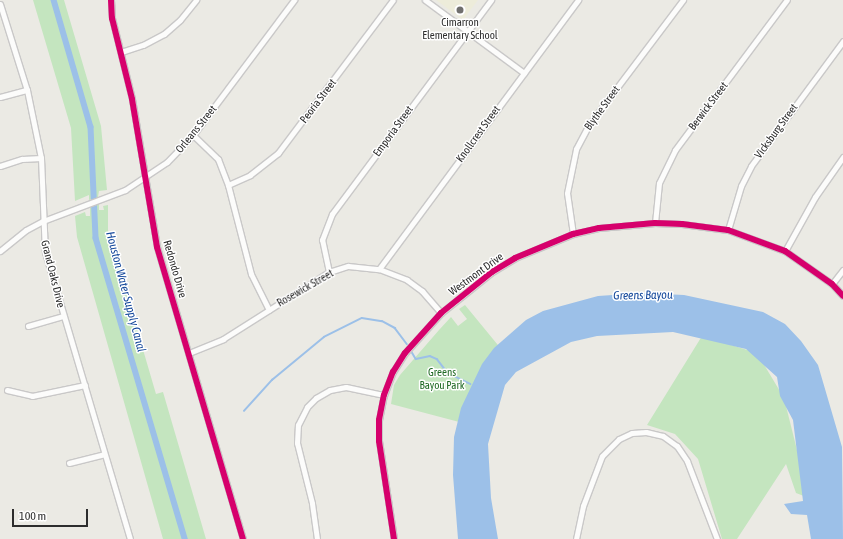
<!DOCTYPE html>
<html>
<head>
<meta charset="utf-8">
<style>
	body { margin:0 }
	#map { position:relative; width:843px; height:539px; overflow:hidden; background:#ebeae4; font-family:"Asap Condensed",sans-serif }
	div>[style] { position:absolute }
	.education>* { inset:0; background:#edecda }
	.green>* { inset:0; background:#c4e5bf }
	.water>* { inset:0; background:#9cc0e8 }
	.stream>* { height:1.5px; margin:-0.75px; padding:0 0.75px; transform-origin:0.75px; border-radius:0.75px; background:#9cc0e8 }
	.canal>* { height:5.5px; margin:-2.75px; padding:0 2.75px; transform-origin:2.75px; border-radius:2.75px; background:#9cc0e8 }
	.roads { filter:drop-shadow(1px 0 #c9c8c8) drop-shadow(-1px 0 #c9c8c8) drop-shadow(0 1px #c9c8c8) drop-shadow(0 -1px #c9c8c8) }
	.street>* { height:5px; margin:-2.5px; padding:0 2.5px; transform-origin:2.5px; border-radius:2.5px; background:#fcfcfb }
	.cycleway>* { height:6px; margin:-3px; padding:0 3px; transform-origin:3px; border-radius:3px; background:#d6006c }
	.dots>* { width:11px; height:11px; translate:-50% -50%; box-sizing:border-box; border:2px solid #fff; border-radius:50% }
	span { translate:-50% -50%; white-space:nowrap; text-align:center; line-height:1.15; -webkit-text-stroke:3px #fff; paint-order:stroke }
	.poi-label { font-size:11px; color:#2d2d2d }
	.street-label { font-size:11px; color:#2d2d2d }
	.park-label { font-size:11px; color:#1f6923 }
	.water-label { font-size:12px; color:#14489b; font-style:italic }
	.scale { position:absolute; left:12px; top:509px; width:76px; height:18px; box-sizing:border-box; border:2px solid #2d2d2d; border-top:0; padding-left:5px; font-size:12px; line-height:14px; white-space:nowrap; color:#2d2d2d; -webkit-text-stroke:3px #fff; paint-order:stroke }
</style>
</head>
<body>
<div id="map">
	<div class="education">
		<i style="clip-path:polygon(436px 0,478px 0,463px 20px)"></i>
	</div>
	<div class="green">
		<i style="clip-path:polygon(33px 0,64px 0,101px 126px,107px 190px,99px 191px,98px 197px,89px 200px,89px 195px,75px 201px,71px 128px)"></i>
		<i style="clip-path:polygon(99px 204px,99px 210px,104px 210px,103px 206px,108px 205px,108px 230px,156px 394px,163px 392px,206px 539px,163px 539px,77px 237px,75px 216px,85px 212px,86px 216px,90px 216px,90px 207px)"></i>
		<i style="clip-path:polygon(465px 305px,502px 350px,463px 423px,391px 404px,394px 385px,400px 375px,439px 330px,451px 317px,458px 326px,467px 319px,459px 309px)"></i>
		<i style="clip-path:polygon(702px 336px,757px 353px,784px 398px,809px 498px,796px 493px,786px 464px,737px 539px,722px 539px,698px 459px,675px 434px,647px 425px)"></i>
	</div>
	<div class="water">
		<i style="clip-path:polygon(642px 293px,684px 295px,763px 312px,785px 324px,801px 341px,818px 365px,842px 447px,843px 539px,811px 539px,807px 515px,791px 514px,784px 504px,803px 501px,793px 420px,780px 396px,777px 377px,746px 349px,673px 332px,597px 336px,571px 342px,516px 372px,505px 385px,488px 444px,491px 498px,498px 539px,458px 539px,453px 475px,454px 437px,461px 408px,482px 364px,494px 348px,526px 320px,543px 311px,598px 296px)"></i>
	</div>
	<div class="stream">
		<i style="left:412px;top:352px;width:8px;rotate:60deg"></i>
		<i style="left:416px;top:359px;width:14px;rotate:-12deg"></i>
		<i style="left:430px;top:356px;width:8px;rotate:23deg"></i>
		<i style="left:437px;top:359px;width:18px;rotate:52deg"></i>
		<i style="left:448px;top:373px;width:25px;rotate:26deg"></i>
		<i style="left:244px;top:411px;width:42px;rotate:-47.9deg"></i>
		<i style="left:272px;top:380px;width:67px;rotate:-39.6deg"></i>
		<i style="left:324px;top:337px;width:42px;rotate:-26.6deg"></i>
		<i style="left:362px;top:318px;width:20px;rotate:9deg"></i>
		<i style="left:382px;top:321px;width:15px;rotate:28deg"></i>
		<i style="left:395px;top:328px;width:20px;rotate:53deg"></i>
	</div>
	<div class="canal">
		<i style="left:54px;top:0;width:132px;rotate:73.8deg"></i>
		<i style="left:91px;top:127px;width:111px;rotate:87.4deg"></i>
		<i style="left:96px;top:238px;width:314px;rotate:73.5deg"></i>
	</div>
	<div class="roads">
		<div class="street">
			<i style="left:111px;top:0;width:18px;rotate:87deg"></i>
			<i style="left:112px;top:18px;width:83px;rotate:76.1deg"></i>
			<i style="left:132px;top:99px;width:150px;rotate:80.4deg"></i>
			<i style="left:157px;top:247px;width:304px;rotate:73.6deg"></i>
			<i style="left:425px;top:0;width:123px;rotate:36.4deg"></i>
			<i style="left:0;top:4px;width:90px;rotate:72.6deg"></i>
			<i style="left:27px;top:90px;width:69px;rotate:78.4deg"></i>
			<i style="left:41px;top:158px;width:94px;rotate:87.6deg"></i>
			<i style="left:45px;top:252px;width:299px;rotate:73.5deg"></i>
			<i style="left:121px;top:52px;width:23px;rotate:-18deg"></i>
			<i style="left:143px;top:45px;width:24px;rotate:-28deg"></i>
			<i style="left:164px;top:34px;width:21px;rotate:-41deg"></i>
			<i style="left:180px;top:20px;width:26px;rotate:-51deg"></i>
			<i style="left:0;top:97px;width:28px;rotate:-15deg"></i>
			<i style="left:193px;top:135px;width:35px;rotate:44deg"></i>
			<i style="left:218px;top:159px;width:28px;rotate:69deg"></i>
			<i style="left:228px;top:185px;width:92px;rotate:75.5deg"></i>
			<i style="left:251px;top:274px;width:40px;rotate:63.4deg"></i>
			<i style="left:0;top:166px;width:23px;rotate:-18deg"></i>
			<i style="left:22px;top:159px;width:19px;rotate:-3deg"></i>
			<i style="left:228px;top:185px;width:24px;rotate:-24deg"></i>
			<i style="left:250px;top:175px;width:36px;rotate:-38deg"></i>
			<i style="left:278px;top:153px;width:191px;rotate:-53.1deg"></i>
			<i style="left:655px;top:223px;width:40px;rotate:-84.3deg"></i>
			<i style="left:659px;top:183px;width:37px;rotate:-64deg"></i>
			<i style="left:675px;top:150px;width:187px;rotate:-53.3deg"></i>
			<i style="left:728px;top:230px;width:46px;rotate:-73.5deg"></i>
			<i style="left:741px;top:186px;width:22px;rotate:-63deg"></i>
			<i style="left:751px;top:166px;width:155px;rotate:-53.6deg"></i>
			<i style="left:573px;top:234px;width:41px;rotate:-98.3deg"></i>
			<i style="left:567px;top:193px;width:45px;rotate:-78.4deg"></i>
			<i style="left:576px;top:149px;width:26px;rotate:-62deg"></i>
			<i style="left:588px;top:126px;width:158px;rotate:-53deg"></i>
			<i style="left:0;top:251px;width:33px;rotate:-39deg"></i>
			<i style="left:26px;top:230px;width:19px;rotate:-28deg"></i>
			<i style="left:43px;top:221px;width:88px;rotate:-20.7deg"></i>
			<i style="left:125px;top:190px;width:50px;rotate:-33.7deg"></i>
			<i style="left:167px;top:162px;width:37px;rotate:-46deg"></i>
			<i style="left:193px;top:135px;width:169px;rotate:-53.2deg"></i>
			<i style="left:785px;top:251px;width:62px;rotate:-60.9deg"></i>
			<i style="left:815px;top:197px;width:49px;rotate:-55deg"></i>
			<i style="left:379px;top:269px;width:335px;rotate:-53.5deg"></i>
			<i style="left:329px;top:272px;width:33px;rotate:-102deg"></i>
			<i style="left:322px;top:240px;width:28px;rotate:-69deg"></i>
			<i style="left:332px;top:214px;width:267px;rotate:-53.4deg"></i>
			<i style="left:832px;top:284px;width:18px;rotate:-52deg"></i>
			<i style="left:28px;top:326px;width:36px;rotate:-16deg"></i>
			<i style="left:189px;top:353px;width:37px;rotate:-22deg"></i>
			<i style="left:223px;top:339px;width:125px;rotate:-32.3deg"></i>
			<i style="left:329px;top:272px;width:20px;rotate:-18deg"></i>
			<i style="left:348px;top:266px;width:31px;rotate:6deg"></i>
			<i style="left:379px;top:269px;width:30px;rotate:21deg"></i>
			<i style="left:407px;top:280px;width:19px;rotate:36deg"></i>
			<i style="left:422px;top:291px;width:29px;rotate:49deg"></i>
			<i style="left:7px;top:390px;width:26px;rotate:13deg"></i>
			<i style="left:32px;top:396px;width:54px;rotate:-11.7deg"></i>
			<i style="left:69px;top:463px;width:36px;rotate:-14deg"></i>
			<i style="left:317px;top:539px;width:36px;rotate:-98deg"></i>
			<i style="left:312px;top:503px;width:62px;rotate:-104deg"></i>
			<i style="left:297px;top:443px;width:18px;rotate:-87deg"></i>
			<i style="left:298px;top:425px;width:20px;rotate:-63deg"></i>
			<i style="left:307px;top:407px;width:13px;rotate:-45deg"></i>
			<i style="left:316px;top:398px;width:16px;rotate:-30deg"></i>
			<i style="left:330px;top:390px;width:16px;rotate:-11deg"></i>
			<i style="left:346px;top:387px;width:39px;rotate:12deg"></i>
			<i style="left:394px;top:539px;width:99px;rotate:-98.7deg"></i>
			<i style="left:379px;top:441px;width:21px;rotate:-90deg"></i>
			<i style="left:379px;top:420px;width:25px;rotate:-79deg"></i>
			<i style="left:384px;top:395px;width:25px;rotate:-69deg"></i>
			<i style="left:393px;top:372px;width:22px;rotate:-58deg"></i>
			<i style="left:405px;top:353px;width:54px;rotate:-48deg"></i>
			<i style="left:441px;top:313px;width:65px;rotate:-38.8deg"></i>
			<i style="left:492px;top:272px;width:27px;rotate:-31deg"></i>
			<i style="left:515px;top:258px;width:63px;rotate:-22.5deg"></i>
			<i style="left:573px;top:234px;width:27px;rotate:-13deg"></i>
			<i style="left:599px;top:228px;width:56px;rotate:-5.1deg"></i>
			<i style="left:655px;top:223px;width:27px;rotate:2deg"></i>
			<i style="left:682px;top:224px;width:46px;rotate:7.4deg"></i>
			<i style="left:728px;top:230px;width:61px;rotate:20.2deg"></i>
			<i style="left:785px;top:251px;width:57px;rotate:35.1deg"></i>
			<i style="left:832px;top:284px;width:16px;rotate:47deg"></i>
			<i style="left:576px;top:539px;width:34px;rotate:-78deg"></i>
			<i style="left:583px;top:506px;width:53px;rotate:-69.2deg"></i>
			<i style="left:602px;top:456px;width:24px;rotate:-45deg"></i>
			<i style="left:619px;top:439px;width:14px;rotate:-25deg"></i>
			<i style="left:632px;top:433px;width:14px;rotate:-4deg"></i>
			<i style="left:646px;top:432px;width:17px;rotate:13deg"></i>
			<i style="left:663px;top:436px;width:17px;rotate:36deg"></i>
			<i style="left:677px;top:446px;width:18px;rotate:56deg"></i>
			<i style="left:687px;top:461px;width:84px;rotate:69deg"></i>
		</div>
	</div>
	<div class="cycleway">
		<i style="left:111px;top:0;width:18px;rotate:87deg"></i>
		<i style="left:112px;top:18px;width:83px;rotate:76.1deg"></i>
		<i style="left:132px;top:99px;width:150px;rotate:80.4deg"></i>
		<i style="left:157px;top:247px;width:304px;rotate:73.6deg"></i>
		<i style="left:394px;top:539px;width:99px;rotate:-98.7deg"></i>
		<i style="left:379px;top:441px;width:21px;rotate:-90deg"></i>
		<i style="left:379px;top:420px;width:25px;rotate:-79deg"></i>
		<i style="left:384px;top:395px;width:25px;rotate:-69deg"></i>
		<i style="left:393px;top:372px;width:22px;rotate:-58deg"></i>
		<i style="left:405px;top:353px;width:54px;rotate:-48deg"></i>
		<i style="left:441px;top:313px;width:65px;rotate:-38.8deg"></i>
		<i style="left:492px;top:272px;width:27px;rotate:-31deg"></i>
		<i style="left:515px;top:258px;width:63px;rotate:-22.5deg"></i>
		<i style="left:573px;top:234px;width:27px;rotate:-13deg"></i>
		<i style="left:599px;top:228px;width:56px;rotate:-5.1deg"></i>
		<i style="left:655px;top:223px;width:27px;rotate:2deg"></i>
		<i style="left:682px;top:224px;width:46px;rotate:7.4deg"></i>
		<i style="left:728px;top:230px;width:61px;rotate:20.2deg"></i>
		<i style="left:785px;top:251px;width:57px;rotate:35.1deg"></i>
		<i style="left:832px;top:284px;width:16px;rotate:47deg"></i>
	</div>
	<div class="dots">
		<i style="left:460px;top:10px;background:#706f6d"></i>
	</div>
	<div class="poi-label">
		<span style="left:460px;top:29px">Cimarron<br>Elementary School</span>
	</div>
	<div class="street-label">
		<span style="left:318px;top:101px;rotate:-53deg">Peoria Street</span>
		<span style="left:708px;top:106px;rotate:-53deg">Berwick Street</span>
		<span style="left:602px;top:108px;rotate:-54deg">Blythe Street</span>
		<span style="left:196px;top:129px;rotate:-51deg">Orleans Street</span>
		<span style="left:393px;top:131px;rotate:-54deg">Emporia Street</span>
		<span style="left:776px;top:131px;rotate:-54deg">Vicksburg Street</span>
		<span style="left:478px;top:134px;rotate:-54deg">Knollcrest Street</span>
		<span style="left:175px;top:269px;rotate:74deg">Redondo Drive</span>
		<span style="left:53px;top:274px;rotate:76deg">Grand Oaks Drive</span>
		<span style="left:476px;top:274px;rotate:-36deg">Westmont Drive</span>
		<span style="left:305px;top:288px;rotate:-30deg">Rosewick Street</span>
	</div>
	<div class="park-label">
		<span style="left:442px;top:379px">Greens<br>Bayou Park</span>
	</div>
	<div class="water-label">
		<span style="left:125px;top:292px;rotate:75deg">Houston Water Supply Canal</span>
		<span style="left:643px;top:296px;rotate:-1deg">Greens Bayou</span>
	</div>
	<div class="scale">100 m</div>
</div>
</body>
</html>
